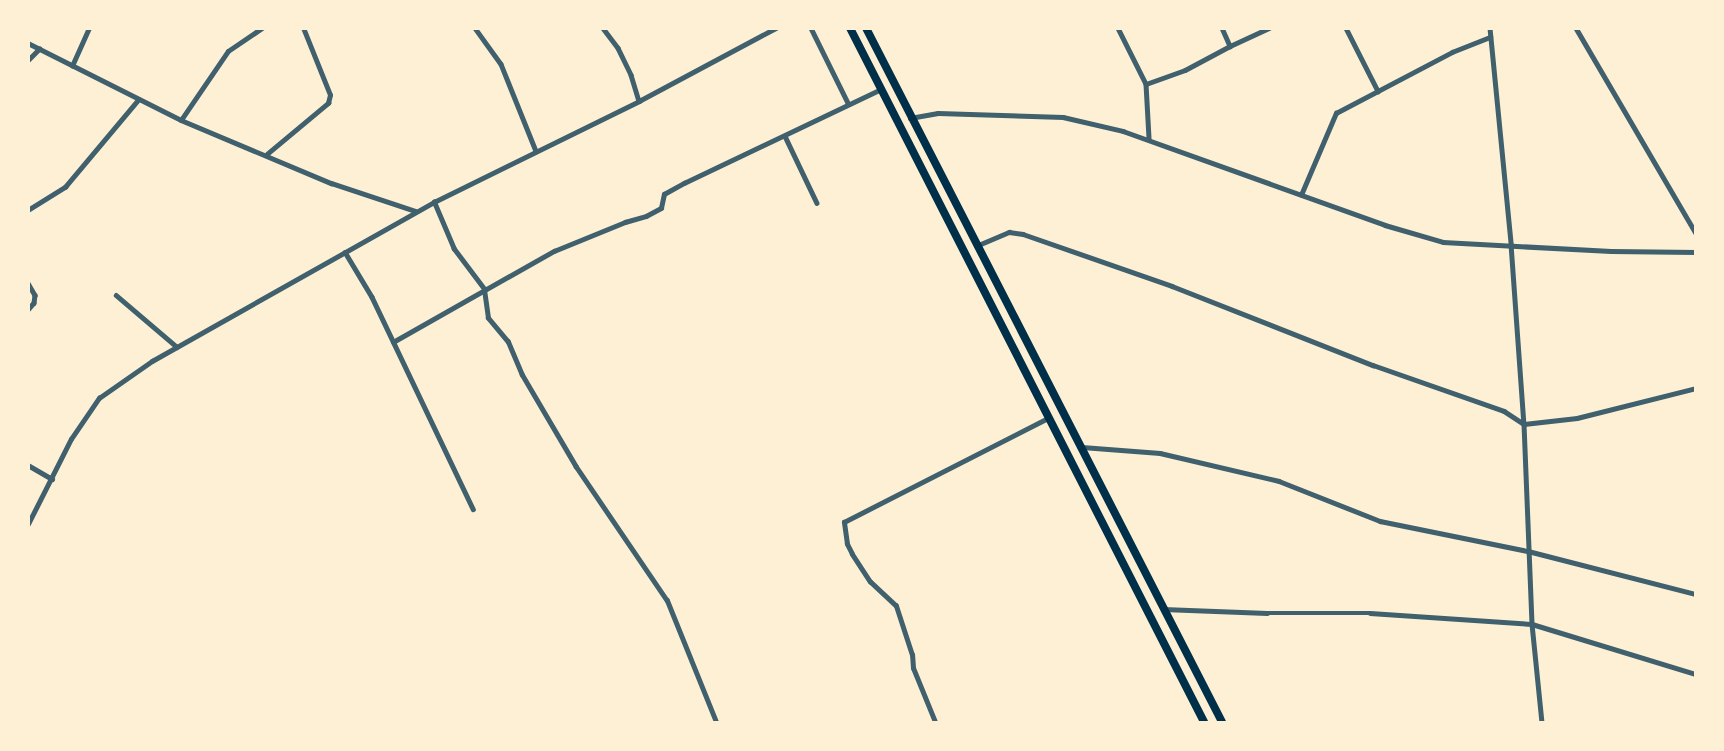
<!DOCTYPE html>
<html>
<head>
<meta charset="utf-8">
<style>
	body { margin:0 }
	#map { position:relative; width:1724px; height:751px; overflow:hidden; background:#fdf0d5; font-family:"PT Serif",serif }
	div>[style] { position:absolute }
	.minor>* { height:4.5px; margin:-2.25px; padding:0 2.25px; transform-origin:2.25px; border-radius:2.25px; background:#3f606c }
	.trunk>* { height:8px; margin:-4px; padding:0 4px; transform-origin:4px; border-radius:4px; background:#003049 }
	span { translate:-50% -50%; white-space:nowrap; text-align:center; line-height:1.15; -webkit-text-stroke:6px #fdf0d5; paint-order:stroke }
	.frame { position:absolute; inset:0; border:30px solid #fdf0d5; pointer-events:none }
</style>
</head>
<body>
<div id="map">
	<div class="minor">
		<i style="left:475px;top:28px;width:44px;rotate:54.2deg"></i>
		<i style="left:501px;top:64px;width:94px;rotate:68.1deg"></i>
		<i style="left:603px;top:28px;width:25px;rotate:53deg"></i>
		<i style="left:618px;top:48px;width:30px;rotate:64deg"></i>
		<i style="left:631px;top:75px;width:27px;rotate:73deg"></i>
		<i style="left:811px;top:28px;width:84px;rotate:63.7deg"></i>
		<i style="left:1118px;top:28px;width:63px;rotate:63.4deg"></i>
		<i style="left:1146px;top:84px;width:54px;rotate:86.8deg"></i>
		<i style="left:1222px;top:28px;width:20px;rotate:66deg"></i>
		<i style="left:1230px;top:46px;width:43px;rotate:-24.8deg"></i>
		<i style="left:1346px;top:28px;width:71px;rotate:63.1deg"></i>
		<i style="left:1490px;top:28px;width:217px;rotate:84.4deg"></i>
		<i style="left:1511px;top:244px;width:180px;rotate:85.9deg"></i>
		<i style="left:1524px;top:424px;width:200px;rotate:87.7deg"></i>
		<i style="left:1532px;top:624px;width:99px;rotate:84.2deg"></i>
		<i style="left:1576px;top:28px;width:238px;rotate:59.7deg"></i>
		<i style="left:28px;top:43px;width:171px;rotate:26.7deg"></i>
		<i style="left:181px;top:120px;width:163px;rotate:22.8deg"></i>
		<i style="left:331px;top:183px;width:89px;rotate:18.4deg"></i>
		<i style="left:28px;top:60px;width:16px;rotate:-45deg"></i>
		<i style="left:72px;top:66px;width:42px;rotate:-65.9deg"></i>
		<i style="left:1146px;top:84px;width:41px;rotate:-19.7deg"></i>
		<i style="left:1185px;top:70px;width:51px;rotate:-28.1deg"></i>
		<i style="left:910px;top:118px;width:28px;rotate:-10deg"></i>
		<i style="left:938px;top:113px;width:125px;rotate:1.8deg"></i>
		<i style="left:1063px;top:117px;width:62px;rotate:13.1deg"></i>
		<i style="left:1123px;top:131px;width:278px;rotate:19.7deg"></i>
		<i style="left:1385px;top:225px;width:60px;rotate:16.3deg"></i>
		<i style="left:1443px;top:242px;width:168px;rotate:3.1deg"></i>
		<i style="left:1611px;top:251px;width:85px;rotate:0.7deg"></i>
		<i style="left:181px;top:120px;width:83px;rotate:-55.7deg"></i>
		<i style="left:228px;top:51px;width:41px;rotate:-34.1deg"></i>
		<i style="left:785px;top:136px;width:74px;rotate:64.5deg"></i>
		<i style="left:267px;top:154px;width:80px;rotate:-39.9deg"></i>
		<i style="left:328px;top:103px;width:8px;rotate:-76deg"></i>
		<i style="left:330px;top:95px;width:72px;rotate:-111.9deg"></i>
		<i style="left:1301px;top:195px;width:89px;rotate:-66.9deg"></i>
		<i style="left:1336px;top:113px;width:131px;rotate:-27.7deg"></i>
		<i style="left:1452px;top:52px;width:41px;rotate:-21.5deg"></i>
		<i style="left:28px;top:210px;width:44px;rotate:-31.9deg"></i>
		<i style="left:65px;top:187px;width:114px;rotate:-50deg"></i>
		<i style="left:976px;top:246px;width:36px;rotate:-23deg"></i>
		<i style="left:1009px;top:232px;width:14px;rotate:8deg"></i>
		<i style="left:1023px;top:234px;width:158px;rotate:19.2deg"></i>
		<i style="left:1172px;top:286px;width:216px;rotate:21.5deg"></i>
		<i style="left:1373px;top:365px;width:139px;rotate:19.3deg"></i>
		<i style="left:1504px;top:411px;width:24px;rotate:33deg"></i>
		<i style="left:1524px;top:424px;width:53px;rotate:-6.5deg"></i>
		<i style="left:1577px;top:418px;width:123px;rotate:-14.1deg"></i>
		<i style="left:345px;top:252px;width:52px;rotate:59deg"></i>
		<i style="left:372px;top:297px;width:235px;rotate:64.5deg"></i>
		<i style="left:28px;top:283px;width:14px;rotate:60deg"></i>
		<i style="left:35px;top:295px;width:8px;rotate:97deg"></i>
		<i style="left:34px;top:303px;width:9px;rotate:131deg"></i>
		<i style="left:116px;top:295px;width:80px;rotate:40.4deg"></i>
		<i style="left:393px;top:342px;width:185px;rotate:-29.5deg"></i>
		<i style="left:554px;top:251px;width:77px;rotate:-22.2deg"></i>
		<i style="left:625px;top:222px;width:22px;rotate:-16deg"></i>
		<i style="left:646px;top:216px;width:17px;rotate:-28deg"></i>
		<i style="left:661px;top:208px;width:14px;rotate:-78deg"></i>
		<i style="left:664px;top:194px;width:23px;rotate:-29deg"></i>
		<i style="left:684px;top:183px;width:218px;rotate:-25.5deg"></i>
		<i style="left:1082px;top:447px;width:78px;rotate:4.4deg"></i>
		<i style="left:1160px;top:453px;width:122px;rotate:13.2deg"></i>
		<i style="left:1279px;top:481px;width:109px;rotate:21.6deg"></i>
		<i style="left:1380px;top:521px;width:151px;rotate:11.5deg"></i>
		<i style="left:1528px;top:551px;width:173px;rotate:14.4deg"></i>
		<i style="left:28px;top:465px;width:28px;rotate:30deg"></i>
		<i style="left:28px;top:524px;width:95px;rotate:-63.2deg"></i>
		<i style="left:71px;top:439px;width:50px;rotate:-55.7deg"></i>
		<i style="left:99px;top:398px;width:65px;rotate:-34.9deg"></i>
		<i style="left:152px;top:361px;width:324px;rotate:-29.4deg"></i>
		<i style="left:1163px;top:609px;width:104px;rotate:2.2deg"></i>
		<i style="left:1267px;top:613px;width:103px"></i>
		<i style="left:1370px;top:613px;width:162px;rotate:3.9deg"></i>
		<i style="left:1532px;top:624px;width:171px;rotate:17deg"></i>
		<i style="left:716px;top:722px;width:131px;rotate:-112deg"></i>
		<i style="left:667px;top:601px;width:162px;rotate:-124.2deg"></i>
		<i style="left:576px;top:467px;width:107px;rotate:-120.4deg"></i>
		<i style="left:522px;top:375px;width:36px;rotate:-113deg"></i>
		<i style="left:508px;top:342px;width:31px;rotate:-130deg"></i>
		<i style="left:488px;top:318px;width:29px;rotate:-98deg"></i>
		<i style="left:484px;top:289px;width:50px;rotate:-126.9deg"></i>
		<i style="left:454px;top:249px;width:51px;rotate:-113.1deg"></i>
		<i style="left:434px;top:202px;width:229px;rotate:-26.2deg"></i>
		<i style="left:639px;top:101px;width:155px;rotate:-28.1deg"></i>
		<i style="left:935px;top:722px;width:58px;rotate:-112.2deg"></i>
		<i style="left:913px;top:668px;width:13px;rotate:-94deg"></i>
		<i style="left:912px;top:655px;width:52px;rotate:-108.1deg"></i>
		<i style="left:896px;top:606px;width:35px;rotate:-137deg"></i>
		<i style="left:870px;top:582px;width:33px;rotate:-123deg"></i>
		<i style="left:852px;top:554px;width:11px;rotate:-117deg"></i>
		<i style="left:847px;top:544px;width:22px;rotate:-98deg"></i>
		<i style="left:844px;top:522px;width:229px;rotate:-27deg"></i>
	</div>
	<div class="trunk">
		<i style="left:850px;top:28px;width:779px;rotate:62.97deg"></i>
		<i style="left:866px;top:28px;width:780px;rotate:62.84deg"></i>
	</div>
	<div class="frame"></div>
</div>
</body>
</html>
